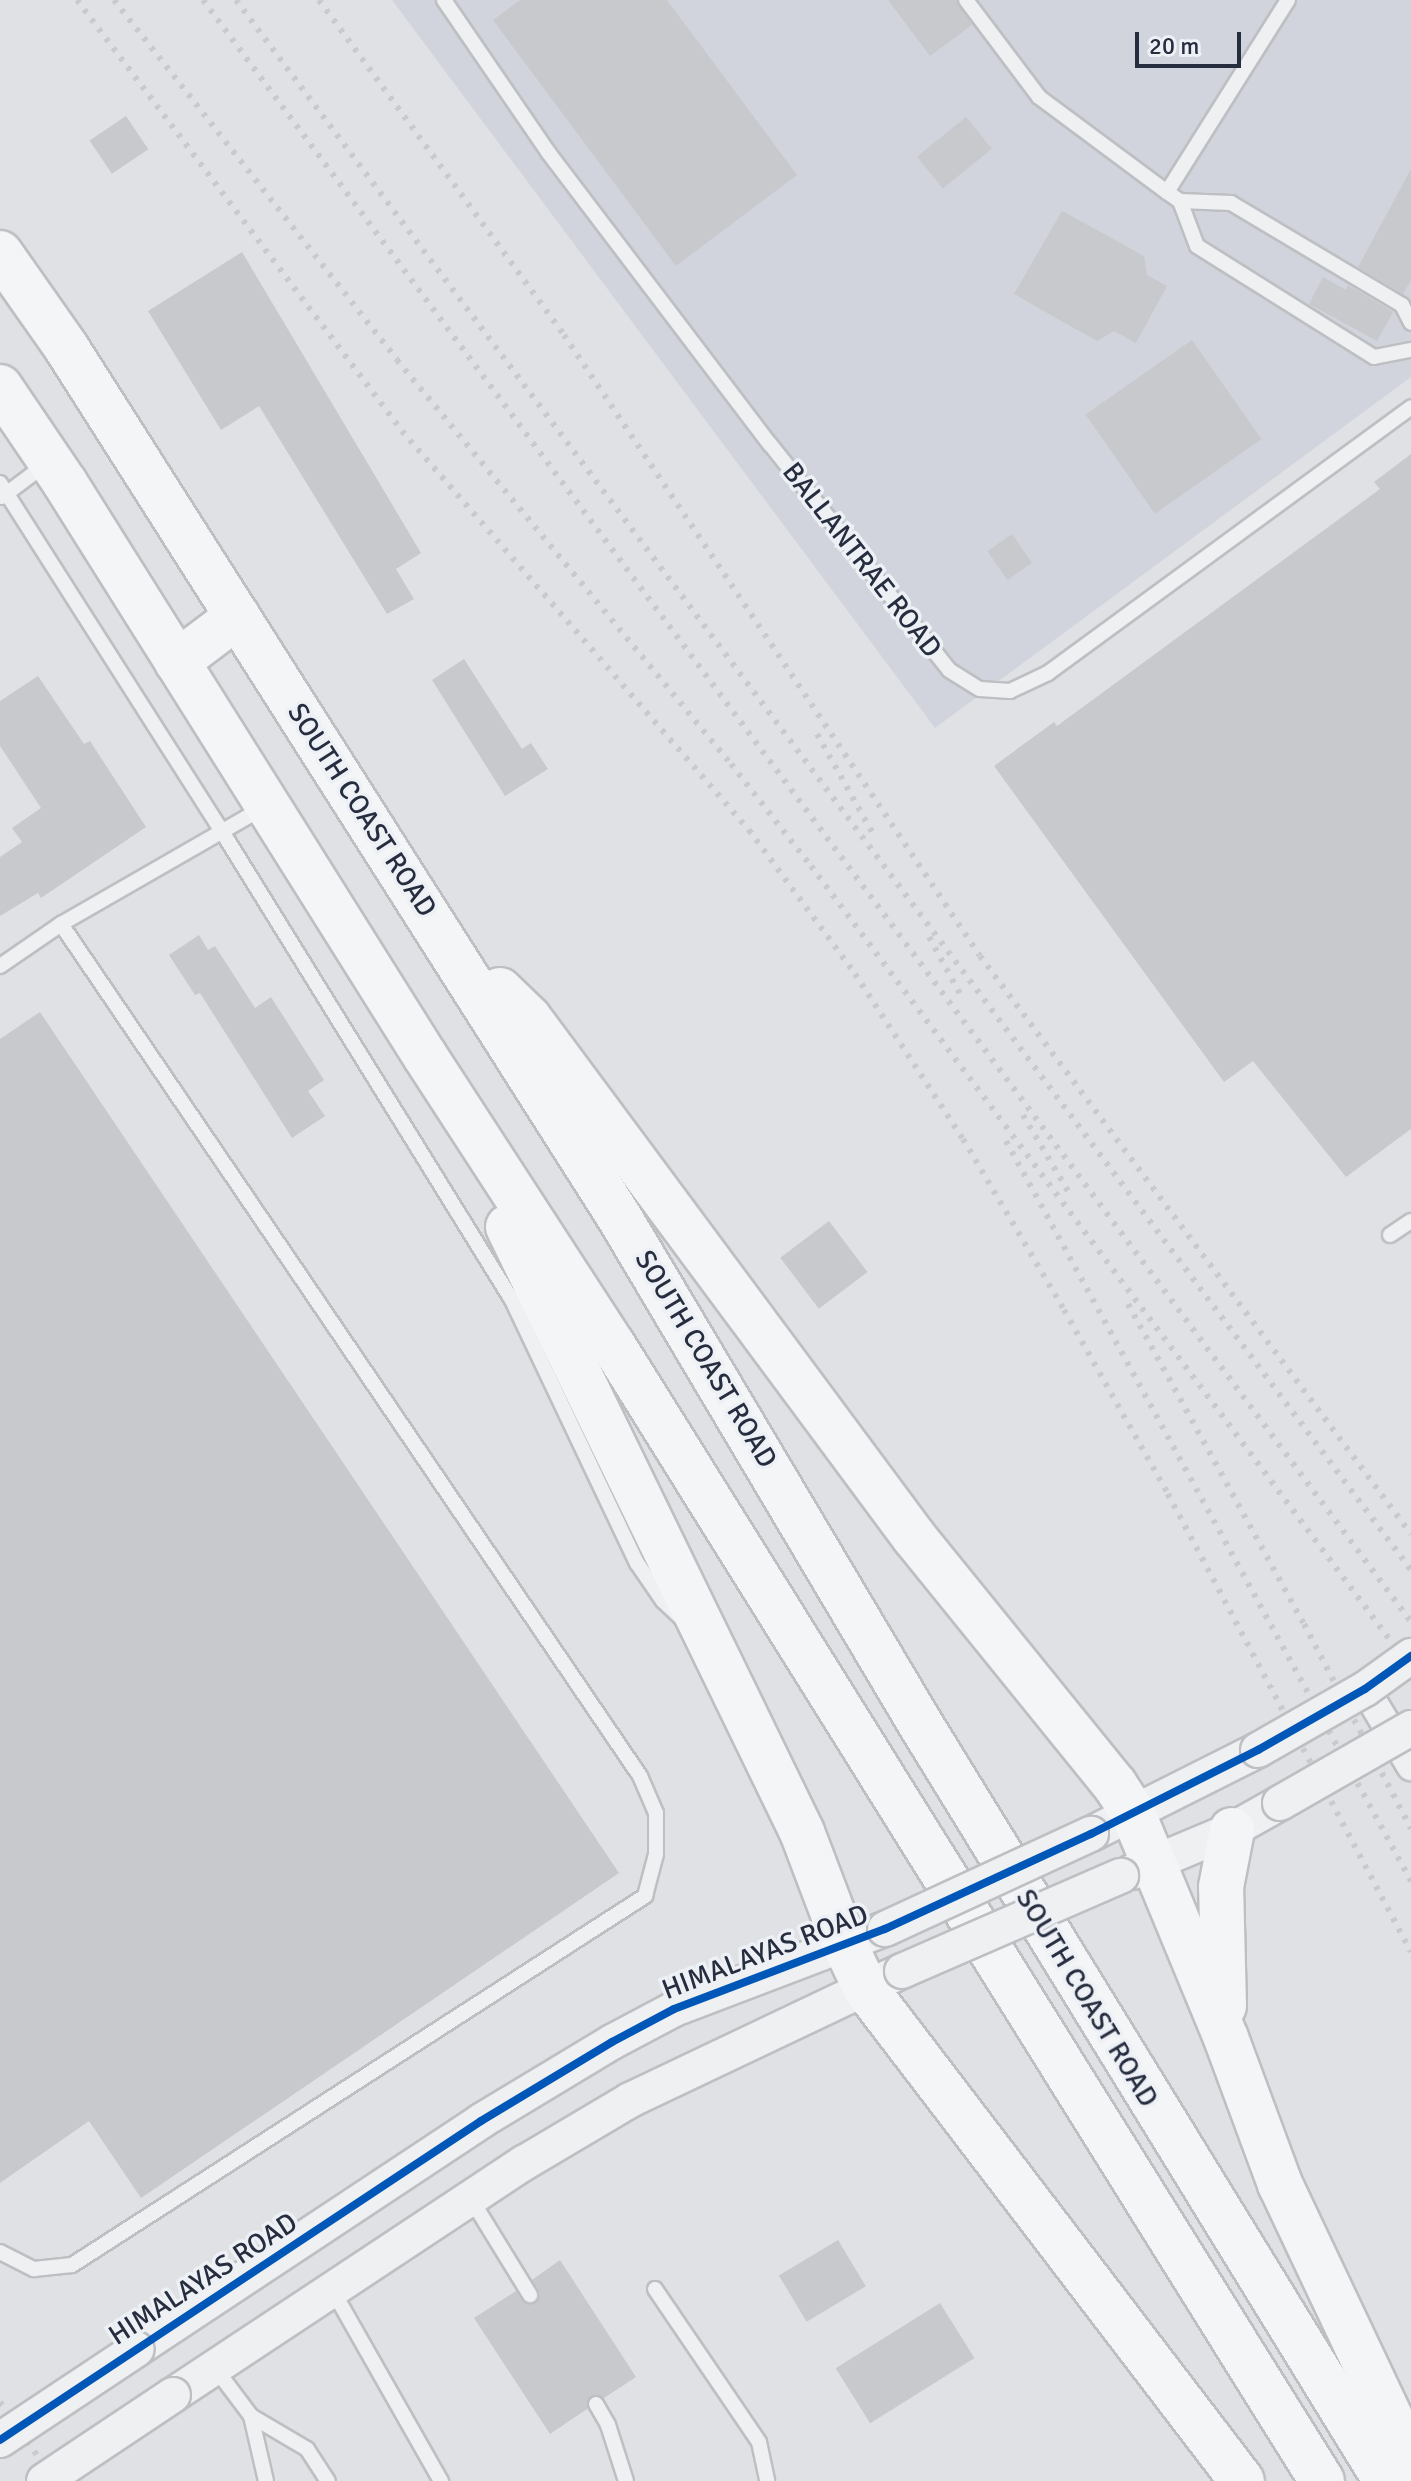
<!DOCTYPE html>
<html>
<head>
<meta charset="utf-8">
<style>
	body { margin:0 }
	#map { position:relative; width:1411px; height:2481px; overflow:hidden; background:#e0e1e5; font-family:Signika,sans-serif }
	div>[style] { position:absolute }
	.built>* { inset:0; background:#d1d4dc }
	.building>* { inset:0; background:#c8c9cd; transform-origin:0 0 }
	.roads { filter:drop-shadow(2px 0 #bebfc3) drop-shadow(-2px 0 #bebfc3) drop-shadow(0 2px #bebfc3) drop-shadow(0 -2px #bebfc3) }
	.service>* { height:14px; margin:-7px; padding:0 7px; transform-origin:7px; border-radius:7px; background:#eff0f2 }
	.minor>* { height:28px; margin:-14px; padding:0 14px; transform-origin:14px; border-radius:14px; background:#eff0f2 }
	.tertiary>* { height:34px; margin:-17px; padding:0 17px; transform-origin:17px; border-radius:17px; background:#eff0f2 }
	.primary>* { height:44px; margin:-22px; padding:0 22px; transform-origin:22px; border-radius:22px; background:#f4f5f6 }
	.rail>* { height:6px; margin-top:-3px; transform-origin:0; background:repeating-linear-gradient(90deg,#c8cacd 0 4px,transparent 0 12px) }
	.bridges { filter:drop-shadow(2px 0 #bebfc3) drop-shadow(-2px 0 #bebfc3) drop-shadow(0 2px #bebfc3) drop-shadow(0 -2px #bebfc3) }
	.tertiary-bridge>* { height:34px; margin:-17px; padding:0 17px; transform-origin:17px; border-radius:17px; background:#eff0f2 }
	.cycleway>* { height:8px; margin:-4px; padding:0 4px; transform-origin:4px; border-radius:4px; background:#0057b8 }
	span { translate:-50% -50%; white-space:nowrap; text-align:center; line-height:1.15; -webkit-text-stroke:7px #edf0f5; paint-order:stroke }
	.street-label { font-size:28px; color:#262d3f }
	.scale { position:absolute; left:1135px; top:32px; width:106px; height:36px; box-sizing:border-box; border:4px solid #262d3f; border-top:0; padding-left:10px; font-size:24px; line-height:28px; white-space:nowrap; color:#262d3f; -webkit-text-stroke:6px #edf0f5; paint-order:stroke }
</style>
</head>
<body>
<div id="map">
	<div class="built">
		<i style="clip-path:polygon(392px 0,1411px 0,1411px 377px,935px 728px)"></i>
	</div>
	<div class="building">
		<i style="clip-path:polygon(520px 0,667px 0,797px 175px,676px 266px,493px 20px)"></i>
		<i style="clip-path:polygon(888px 0,956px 0,972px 25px,930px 56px)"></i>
		<i style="left:126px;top:116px;width:40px;height:44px;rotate:56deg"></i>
		<i style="left:966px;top:117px;width:41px;height:63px;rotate:51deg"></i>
		<i style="clip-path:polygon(1411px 169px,1411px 280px,1403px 294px,1358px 267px)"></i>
		<i style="clip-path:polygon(1062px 211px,1144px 256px,1147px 275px,1167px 286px,1136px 343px,1114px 331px,1097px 341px,1014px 294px)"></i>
		<i style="clip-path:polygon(242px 252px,421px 553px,396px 569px,414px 599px,387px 614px,259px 406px,221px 430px,148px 311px)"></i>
		<i style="clip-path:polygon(1323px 277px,1346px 290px,1348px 285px,1393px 312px,1377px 341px,1309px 304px)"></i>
		<i style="left:1192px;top:340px;width:121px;height:130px;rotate:55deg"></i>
		<i style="clip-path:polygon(1411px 454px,1411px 1129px,1346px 1177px,1253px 1061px,1224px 1082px,994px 766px,1054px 722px,1057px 726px,1380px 489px,1374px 482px)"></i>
		<i style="left:1012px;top:534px;width:35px;height:30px;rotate:55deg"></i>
		<i style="clip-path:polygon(464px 659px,522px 749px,531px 743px,548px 769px,505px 796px,432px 680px)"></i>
		<i style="clip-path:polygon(38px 676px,84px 744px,90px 741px,146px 827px,41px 898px,38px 893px,0 916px,0 857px,22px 842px,12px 828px,41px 808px,0 746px,0 701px)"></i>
		<i style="clip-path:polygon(199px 935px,208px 950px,215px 946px,255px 1008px,271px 997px,324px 1080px,308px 1091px,325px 1116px,292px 1138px,200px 993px,195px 995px,169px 955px)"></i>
		<i style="clip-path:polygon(40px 1012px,619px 1873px,141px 2198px,89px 2121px,0 2183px,0 1039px)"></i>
		<i style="left:829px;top:1221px;width:64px;height:61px;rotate:53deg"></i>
		<i style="left:838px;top:2240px;width:54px;height:69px;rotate:59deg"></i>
		<i style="clip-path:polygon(560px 2260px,636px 2377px,604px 2398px,590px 2396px,587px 2409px,550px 2434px,474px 2318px,516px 2291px,525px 2303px,536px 2303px,540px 2294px,532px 2280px)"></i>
		<i style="left:940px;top:2303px;width:65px;height:123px;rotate:58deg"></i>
	</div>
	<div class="roads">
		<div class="service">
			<i style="left:444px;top:0;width:184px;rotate:55.6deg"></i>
			<i style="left:548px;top:152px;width:367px;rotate:52.8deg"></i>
			<i style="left:770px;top:444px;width:288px;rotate:51.6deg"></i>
			<i style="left:949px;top:670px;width:36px;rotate:32deg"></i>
			<i style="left:980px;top:689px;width:30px;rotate:4deg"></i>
			<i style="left:1010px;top:691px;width:42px;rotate:-25.3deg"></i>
			<i style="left:1048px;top:673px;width:450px;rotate:-36.2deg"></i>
			<i style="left:966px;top:0;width:121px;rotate:53deg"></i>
			<i style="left:1039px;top:97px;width:159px;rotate:36.6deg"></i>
			<i style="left:1167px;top:192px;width:16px;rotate:35deg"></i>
			<i style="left:1180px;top:201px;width:51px;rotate:2.2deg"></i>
			<i style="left:1231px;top:203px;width:199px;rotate:30.8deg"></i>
			<i style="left:1402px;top:305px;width:20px;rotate:63deg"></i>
			<i style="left:1167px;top:192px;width:227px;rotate:-57.8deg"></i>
			<i style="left:1180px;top:201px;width:48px;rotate:69.3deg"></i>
			<i style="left:1197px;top:246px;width:209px;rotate:32.1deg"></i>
			<i style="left:1374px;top:357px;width:38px;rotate:-11deg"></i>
			<i style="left:0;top:483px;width:415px;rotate:57.5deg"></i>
			<i style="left:223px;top:833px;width:549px;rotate:58.25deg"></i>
			<i style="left:512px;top:1300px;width:291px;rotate:64.6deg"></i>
			<i style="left:637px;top:1563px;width:46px;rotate:55.6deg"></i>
			<i style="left:663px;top:1601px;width:25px;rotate:43deg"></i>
			<i style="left:2px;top:497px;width:55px;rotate:-36.9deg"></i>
			<i style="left:0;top:966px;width:74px;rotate:-34.5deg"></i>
			<i style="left:61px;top:924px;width:233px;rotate:-29.9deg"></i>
			<i style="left:1390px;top:1235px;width:25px;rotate:-34deg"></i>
			<i style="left:471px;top:2199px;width:113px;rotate:58.4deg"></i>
			<i style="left:0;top:2252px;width:38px;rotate:27deg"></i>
			<i style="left:34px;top:2269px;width:38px;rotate:-6deg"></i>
			<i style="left:72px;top:2265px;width:682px;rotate:-32.78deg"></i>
			<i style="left:645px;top:1896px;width:43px;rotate:-75.3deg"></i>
			<i style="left:656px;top:1854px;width:41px;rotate:-90deg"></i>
			<i style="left:656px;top:1813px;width:40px;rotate:-113.4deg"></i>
			<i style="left:640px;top:1776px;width:1030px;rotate:-124.2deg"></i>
			<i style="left:655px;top:2289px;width:185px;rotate:55.8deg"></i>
			<i style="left:759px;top:2442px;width:40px;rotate:78deg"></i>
			<i style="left:333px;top:2291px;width:219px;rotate:60.4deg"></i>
			<i style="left:215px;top:2368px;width:60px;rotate:53.1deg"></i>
			<i style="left:251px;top:2416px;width:65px;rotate:30.5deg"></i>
			<i style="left:307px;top:2449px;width:38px;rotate:57deg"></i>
			<i style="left:596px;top:2404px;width:24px;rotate:60deg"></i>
			<i style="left:608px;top:2425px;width:59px;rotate:72.2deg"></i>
			<i style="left:251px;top:2416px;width:67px;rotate:77deg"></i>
		</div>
		<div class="minor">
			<i style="left:1365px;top:1689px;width:90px;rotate:59.1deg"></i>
		</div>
		<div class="tertiary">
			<i style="left:1091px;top:1834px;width:187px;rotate:-26.7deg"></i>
			<i style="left:1132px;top:1872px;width:108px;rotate:-22.8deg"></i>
			<i style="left:1232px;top:1830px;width:55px;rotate:-29.4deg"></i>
			<i style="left:137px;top:2349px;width:413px;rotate:-33.5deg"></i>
			<i style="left:481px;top:2121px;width:153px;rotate:-31.1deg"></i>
			<i style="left:612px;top:2042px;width:70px;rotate:-28deg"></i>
			<i style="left:674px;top:2009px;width:226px;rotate:-20.8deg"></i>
			<i style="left:173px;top:2395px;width:421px;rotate:-33.5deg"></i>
			<i style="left:524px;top:2163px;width:123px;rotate:-30.7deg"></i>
			<i style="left:630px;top:2100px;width:301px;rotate:-25.4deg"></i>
		</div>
		<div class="primary">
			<i style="left:0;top:253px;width:115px;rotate:54.9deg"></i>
			<i style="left:66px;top:347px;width:1034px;rotate:57.55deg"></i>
			<i style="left:621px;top:1220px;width:587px;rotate:59.29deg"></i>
			<i style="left:921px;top:1725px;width:888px;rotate:58.41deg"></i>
			<i style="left:0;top:387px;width:116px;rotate:55.9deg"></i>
			<i style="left:65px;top:483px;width:677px;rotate:57.86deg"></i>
			<i style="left:425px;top:1056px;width:345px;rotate:57deg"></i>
			<i style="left:613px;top:1345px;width:1339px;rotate:58.03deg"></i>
			<i style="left:177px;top:662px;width:76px;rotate:-37deg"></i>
			<i style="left:500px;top:990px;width:40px;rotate:44deg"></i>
			<i style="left:529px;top:1018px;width:646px;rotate:53.43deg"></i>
			<i style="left:914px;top:1537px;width:319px;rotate:51deg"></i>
			<i style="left:1115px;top:1785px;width:31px;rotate:57deg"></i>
			<i style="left:1132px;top:1811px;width:246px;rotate:67.5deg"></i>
			<i style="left:1226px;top:2038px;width:156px;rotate:69.7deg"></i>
			<i style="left:1280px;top:2184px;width:306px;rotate:64.7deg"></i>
			<i style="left:508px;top:1227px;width:673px;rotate:64.08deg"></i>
			<i style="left:802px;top:1832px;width:121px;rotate:69.2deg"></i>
			<i style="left:845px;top:1945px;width:49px;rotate:64.5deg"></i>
			<i style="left:866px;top:1989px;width:619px;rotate:52.61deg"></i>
			<i style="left:1224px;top:2006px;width:119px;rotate:-91.4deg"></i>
			<i style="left:1221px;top:1887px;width:58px;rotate:-79.1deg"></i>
		</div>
	</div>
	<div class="rail">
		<i style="left:77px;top:0;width:540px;rotate:52.98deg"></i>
		<i style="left:402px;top:431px;width:529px;rotate:48.99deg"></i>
		<i style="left:749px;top:830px;width:179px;rotate:53.6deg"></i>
		<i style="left:855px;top:974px;width:197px;rotate:56.8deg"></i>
		<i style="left:963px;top:1139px;width:199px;rotate:59.4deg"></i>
		<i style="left:1064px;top:1310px;width:211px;rotate:60.5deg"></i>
		<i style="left:1168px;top:1494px;width:518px;rotate:62.05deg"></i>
		<i style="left:114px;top:0;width:458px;rotate:51.8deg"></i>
		<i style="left:397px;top:360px;width:524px;rotate:50.42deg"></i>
		<i style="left:731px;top:764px;width:130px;rotate:51.9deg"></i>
		<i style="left:811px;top:866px;width:1002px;rotate:53.2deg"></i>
		<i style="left:203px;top:0;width:2022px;rotate:53.32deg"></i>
		<i style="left:236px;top:0;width:1961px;rotate:53.19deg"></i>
		<i style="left:319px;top:0;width:415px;rotate:53.8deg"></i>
		<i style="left:564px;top:335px;width:747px;rotate:56.18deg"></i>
		<i style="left:980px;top:956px;width:721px;rotate:53.29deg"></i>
		<i style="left:817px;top:734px;width:112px;rotate:60.7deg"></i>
		<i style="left:929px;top:937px;width:71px;rotate:61.3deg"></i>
		<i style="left:1023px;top:1115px;width:96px;rotate:59.4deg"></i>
		<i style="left:1006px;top:1141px;width:844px;rotate:61.31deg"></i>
		<i style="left:1128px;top:1304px;width:365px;rotate:61.2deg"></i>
		<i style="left:1304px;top:1624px;width:231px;rotate:62.4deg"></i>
		<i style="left:0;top:2402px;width:96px;rotate:55.2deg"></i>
	</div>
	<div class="bridges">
		<div class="tertiary-bridge">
			<i style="left:1258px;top:1750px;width:123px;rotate:-29.7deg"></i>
			<i style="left:1365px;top:1689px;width:57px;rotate:-35.7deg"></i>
			<i style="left:1280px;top:1803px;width:151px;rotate:-29.8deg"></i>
			<i style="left:885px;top:1929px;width:227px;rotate:-24.8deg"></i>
			<i style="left:902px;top:1971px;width:239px;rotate:-23.5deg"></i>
			<i style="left:0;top:2440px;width:164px;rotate:-33.6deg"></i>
			<i style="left:44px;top:2481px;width:155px;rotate:-33.7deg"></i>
		</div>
	</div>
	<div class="cycleway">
		<i style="left:0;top:2440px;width:577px;rotate:-33.55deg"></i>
		<i style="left:481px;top:2121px;width:153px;rotate:-31.1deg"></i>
		<i style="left:612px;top:2042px;width:70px;rotate:-28deg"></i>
		<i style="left:674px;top:2009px;width:226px;rotate:-20.8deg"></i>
		<i style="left:885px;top:1929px;width:227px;rotate:-24.8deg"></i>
		<i style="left:1091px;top:1834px;width:187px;rotate:-26.7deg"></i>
		<i style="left:1258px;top:1750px;width:123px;rotate:-29.7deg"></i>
		<i style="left:1365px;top:1689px;width:57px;rotate:-35.7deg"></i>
	</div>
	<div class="street-label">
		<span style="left:862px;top:560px;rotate:52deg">BALLANTRAE ROAD</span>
		<span style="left:362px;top:810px;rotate:57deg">SOUTH COAST ROAD</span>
		<span style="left:706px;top:1359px;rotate:59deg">SOUTH COAST ROAD</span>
		<span style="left:765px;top:1952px;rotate:-21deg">HIMALAYAS ROAD</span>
		<span style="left:1087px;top:1998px;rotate:59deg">SOUTH COAST ROAD</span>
		<span style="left:203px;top:2279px;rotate:-33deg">HIMALAYAS ROAD</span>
	</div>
	<div class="scale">20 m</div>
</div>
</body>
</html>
